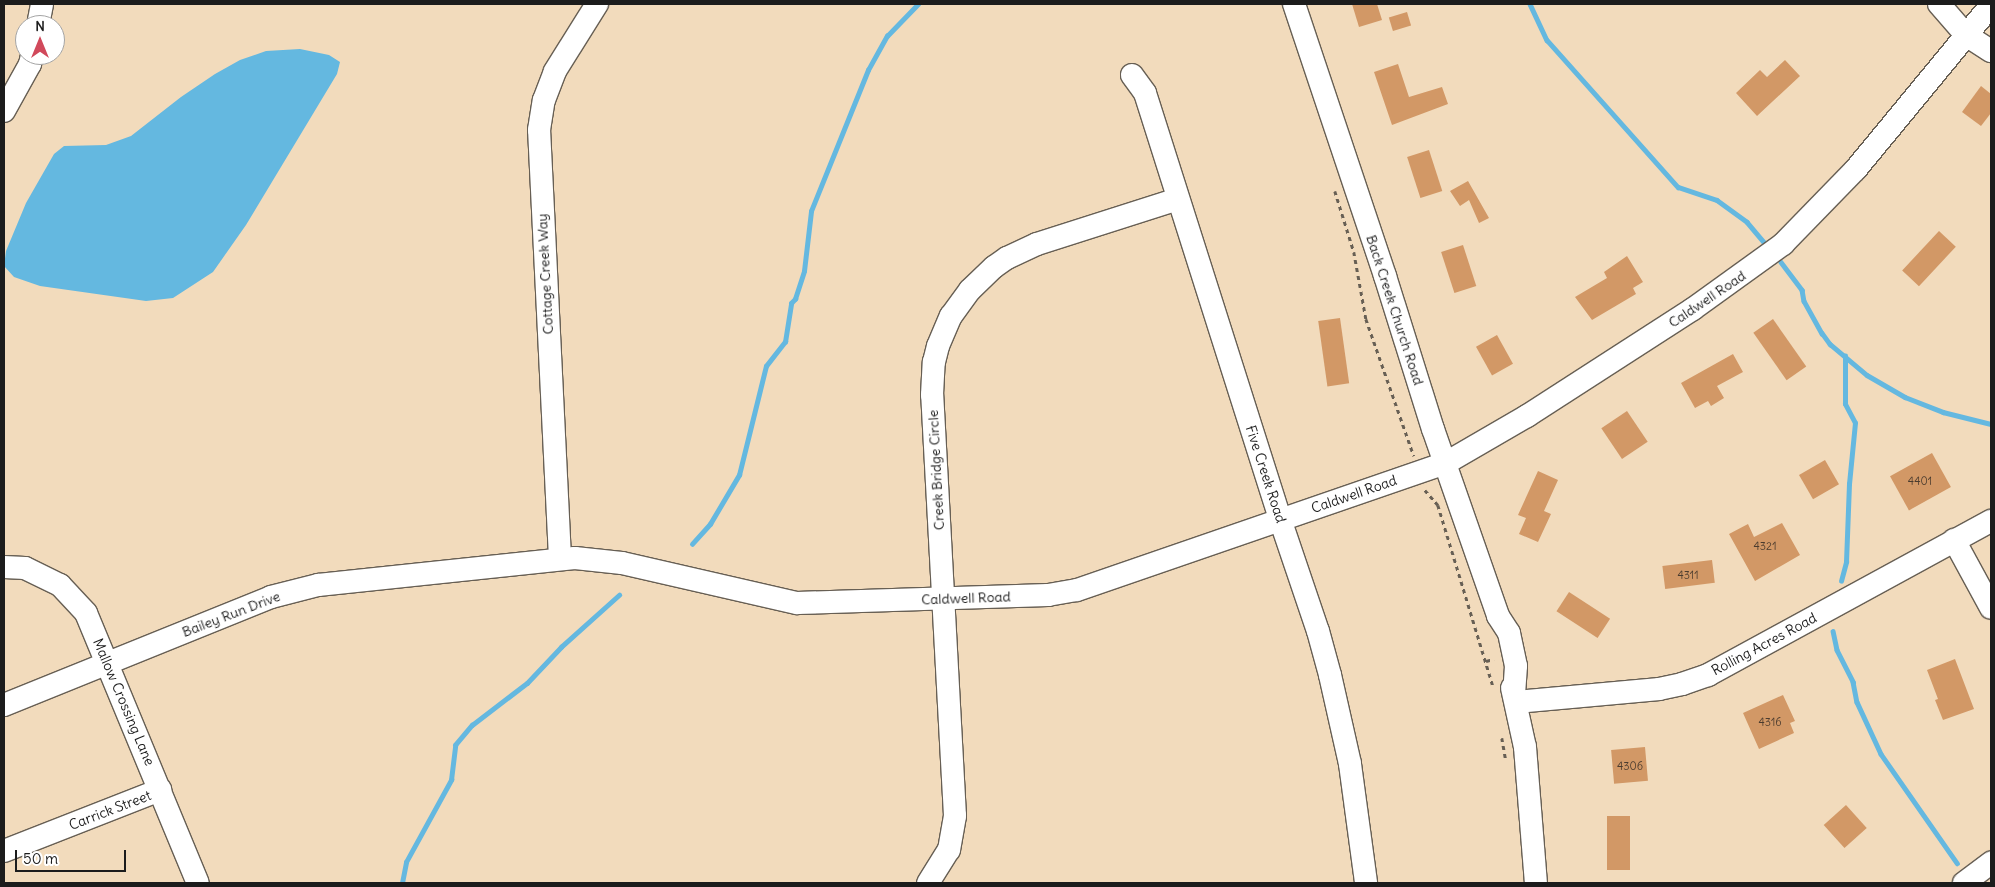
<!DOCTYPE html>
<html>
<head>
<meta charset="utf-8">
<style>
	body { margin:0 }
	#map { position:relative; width:1995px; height:887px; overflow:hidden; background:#f2dbbc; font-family:Delius,sans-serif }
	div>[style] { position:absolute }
	.water>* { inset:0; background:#64b8e0 }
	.stream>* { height:4.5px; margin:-2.25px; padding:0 2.25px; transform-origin:2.25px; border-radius:2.25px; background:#64b8e0 }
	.building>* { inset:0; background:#d29866; transform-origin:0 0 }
	.path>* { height:2.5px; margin-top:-1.25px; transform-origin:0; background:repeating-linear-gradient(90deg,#675f54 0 4px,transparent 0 8px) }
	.roads { filter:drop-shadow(1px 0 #675f54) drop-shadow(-1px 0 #675f54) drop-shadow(0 1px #675f54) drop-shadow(0 -1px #675f54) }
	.minor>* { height:22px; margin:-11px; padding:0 11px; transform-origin:11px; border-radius:11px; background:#fff }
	span { translate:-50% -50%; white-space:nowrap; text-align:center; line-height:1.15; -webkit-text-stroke:4px #fff; paint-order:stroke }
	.number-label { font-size:11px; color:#4a3b2e }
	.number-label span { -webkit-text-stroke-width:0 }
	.street-label { font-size:14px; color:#1c1c1c }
	.frame { position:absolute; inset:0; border:5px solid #1c1c1c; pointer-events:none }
	.north { position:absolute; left:15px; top:15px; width:50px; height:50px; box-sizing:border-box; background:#fff; border:1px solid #a4a4a4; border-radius:50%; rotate:0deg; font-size:14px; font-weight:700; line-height:20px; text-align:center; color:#1c1c1c }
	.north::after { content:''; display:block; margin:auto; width:18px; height:22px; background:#d1495b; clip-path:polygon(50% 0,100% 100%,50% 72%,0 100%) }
	.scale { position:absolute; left:15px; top:850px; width:111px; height:22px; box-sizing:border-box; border:2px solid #1c1c1c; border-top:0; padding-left:6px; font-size:15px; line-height:18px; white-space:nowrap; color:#1c1c1c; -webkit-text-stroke:4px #fff; paint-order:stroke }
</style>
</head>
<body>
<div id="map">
	<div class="water">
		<i style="clip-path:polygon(300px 49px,329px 55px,340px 62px,337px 74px,246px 225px,213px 272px,173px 298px,146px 301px,40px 286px,14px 277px,4px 266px,6px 251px,26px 203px,54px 154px,64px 146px,106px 145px,131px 136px,181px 97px,215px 74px,240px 60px,266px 51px)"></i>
	</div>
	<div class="stream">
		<i style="left:1530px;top:4px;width:40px;rotate:65deg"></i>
		<i style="left:1547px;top:40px;width:197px;rotate:48.3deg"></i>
		<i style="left:1678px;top:187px;width:41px;rotate:18.4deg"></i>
		<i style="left:1717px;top:200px;width:37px;rotate:36deg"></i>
		<i style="left:1747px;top:222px;width:26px;rotate:50deg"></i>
		<i style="left:1781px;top:262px;width:35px;rotate:53deg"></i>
		<i style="left:1802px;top:290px;width:11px;rotate:80deg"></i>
		<i style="left:1804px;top:301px;width:37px;rotate:61deg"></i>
		<i style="left:1822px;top:333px;width:14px;rotate:54deg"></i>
		<i style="left:1830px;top:344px;width:48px;rotate:40deg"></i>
		<i style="left:1867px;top:375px;width:44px;rotate:30.1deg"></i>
		<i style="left:1905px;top:397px;width:41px;rotate:21.5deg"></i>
		<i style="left:1943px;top:412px;width:49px;rotate:14deg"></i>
		<i style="left:692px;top:544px;width:27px;rotate:-48deg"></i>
		<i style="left:710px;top:524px;width:57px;rotate:-59.4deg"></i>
		<i style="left:739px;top:475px;width:112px;rotate:-76.1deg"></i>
		<i style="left:766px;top:366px;width:31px;rotate:-52deg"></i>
		<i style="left:785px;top:342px;width:39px;rotate:-81deg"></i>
		<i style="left:791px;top:303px;width:6px;rotate:-45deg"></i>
		<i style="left:795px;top:299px;width:29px;rotate:-72deg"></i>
		<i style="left:804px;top:271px;width:60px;rotate:-83.3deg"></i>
		<i style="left:811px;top:211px;width:152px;rotate:-68deg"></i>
		<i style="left:868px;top:70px;width:39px;rotate:-61deg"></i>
		<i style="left:887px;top:36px;width:45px;rotate:-45.9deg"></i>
		<i style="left:1841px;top:581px;width:20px;rotate:-75deg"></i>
		<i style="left:1846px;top:562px;width:78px;rotate:-87.8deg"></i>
		<i style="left:1849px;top:484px;width:61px;rotate:-84.4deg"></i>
		<i style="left:1855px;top:423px;width:21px;rotate:-118deg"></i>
		<i style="left:1845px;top:404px;width:48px;rotate:-90deg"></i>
		<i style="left:1833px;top:631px;width:19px;rotate:78deg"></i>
		<i style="left:1837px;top:650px;width:36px;rotate:63deg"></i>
		<i style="left:1853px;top:682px;width:20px;rotate:79deg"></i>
		<i style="left:1857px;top:702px;width:57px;rotate:65.2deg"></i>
		<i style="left:1881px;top:754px;width:133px;rotate:55.1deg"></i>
		<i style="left:402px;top:883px;width:21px;rotate:-79deg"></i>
		<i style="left:406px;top:862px;width:94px;rotate:-61.2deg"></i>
		<i style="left:451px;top:780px;width:35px;rotate:-83deg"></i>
		<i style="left:455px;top:745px;width:26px;rotate:-50deg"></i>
		<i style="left:472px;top:725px;width:69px;rotate:-37.4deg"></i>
		<i style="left:527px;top:683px;width:50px;rotate:-46.6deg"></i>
		<i style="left:561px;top:647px;width:78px;rotate:-41.9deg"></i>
	</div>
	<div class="building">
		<i style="clip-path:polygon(1352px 4px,1377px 4px,1382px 20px,1359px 27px)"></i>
		<i style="left:1407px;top:12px;width:14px;height:19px;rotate:73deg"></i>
		<i style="clip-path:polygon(1785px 60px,1800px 76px,1757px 116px,1736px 93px,1760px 70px,1767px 77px)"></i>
		<i style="clip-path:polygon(1398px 64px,1409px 97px,1442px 87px,1448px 104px,1392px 125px,1374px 72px)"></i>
		<i style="clip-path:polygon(1981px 86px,1991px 94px,1991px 113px,1981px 126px,1962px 112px)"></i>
		<i style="left:1429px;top:150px;width:43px;height:23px;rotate:72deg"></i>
		<i style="clip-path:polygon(1468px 181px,1489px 218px,1479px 223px,1469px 200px,1460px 206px,1450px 191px)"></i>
		<i style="left:1939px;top:231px;width:23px;height:54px;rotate:43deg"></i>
		<i style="left:1463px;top:245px;width:43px;height:23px;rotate:72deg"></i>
		<i style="clip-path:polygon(1627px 256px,1643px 282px,1633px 288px,1636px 294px,1592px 320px,1575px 297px,1607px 278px,1604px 272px)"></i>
		<i style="left:1340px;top:318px;width:66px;height:22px;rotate:82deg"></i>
		<i style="left:1773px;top:319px;width:58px;height:24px;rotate:55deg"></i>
		<i style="left:1497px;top:335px;width:33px;height:24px;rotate:61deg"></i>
		<i style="clip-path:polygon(1733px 354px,1743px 372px,1717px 386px,1724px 398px,1711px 406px,1708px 401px,1695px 408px,1681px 383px)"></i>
		<i style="left:1627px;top:411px;width:37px;height:31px;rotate:56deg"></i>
		<i style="left:1932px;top:453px;width:39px;height:48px;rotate:61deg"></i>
		<i style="left:1825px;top:460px;width:28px;height:30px;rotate:60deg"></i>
		<i style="clip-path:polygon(1538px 471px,1558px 480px,1544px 511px,1551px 514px,1538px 542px,1519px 534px,1526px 518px,1518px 515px)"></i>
		<i style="clip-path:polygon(1782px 523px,1800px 555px,1755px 581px,1729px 534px,1748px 524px,1754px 537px)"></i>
		<i style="left:1712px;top:560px;width:23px;height:50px;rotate:83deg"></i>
		<i style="left:1569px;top:592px;width:49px;height:23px;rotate:33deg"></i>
		<i style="clip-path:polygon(1955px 659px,1974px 709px,1943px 720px,1935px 700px,1938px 699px,1927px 670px)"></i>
		<i style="clip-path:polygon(1783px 695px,1795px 721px,1790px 723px,1794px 733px,1759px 749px,1743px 713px)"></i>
		<i style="left:1645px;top:747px;width:34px;height:34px;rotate:85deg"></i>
		<i style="left:1846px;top:805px;width:31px;height:30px;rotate:48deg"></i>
		<i style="left:1607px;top:816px;width:23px;height:54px"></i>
	</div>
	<div class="path">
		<i style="left:1335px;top:191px;width:64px;rotate:72.7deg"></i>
		<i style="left:1354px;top:252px;width:68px;rotate:79.8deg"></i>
		<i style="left:1366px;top:319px;width:145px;rotate:70.7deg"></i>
		<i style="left:1425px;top:490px;width:20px;rotate:49deg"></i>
		<i style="left:1438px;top:505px;width:189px;rotate:73.1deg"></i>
		<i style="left:1486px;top:661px;width:8px;rotate:-14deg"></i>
		<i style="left:1502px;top:738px;width:22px;rotate:80deg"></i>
	</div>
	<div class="roads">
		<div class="minor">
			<i style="left:1294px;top:4px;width:287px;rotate:71.5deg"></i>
			<i style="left:1385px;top:276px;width:160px;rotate:72.6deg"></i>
			<i style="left:1433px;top:429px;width:198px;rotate:70.8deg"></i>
			<i style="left:1498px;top:616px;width:20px;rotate:57deg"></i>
			<i style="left:1509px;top:633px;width:34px;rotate:78deg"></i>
			<i style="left:1516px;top:666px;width:26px;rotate:94deg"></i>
			<i style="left:1939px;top:4px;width:41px;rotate:48.9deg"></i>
			<i style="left:1966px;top:35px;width:30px;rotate:33deg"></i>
			<i style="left:38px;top:25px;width:21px;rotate:-79deg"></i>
			<i style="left:1132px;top:75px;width:22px;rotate:54deg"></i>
			<i style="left:1145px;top:93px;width:447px;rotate:72.4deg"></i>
			<i style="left:1280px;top:519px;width:118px;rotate:71.3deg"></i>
			<i style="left:1318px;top:631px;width:46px;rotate:74.7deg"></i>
			<i style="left:1330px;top:675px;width:91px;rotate:77.3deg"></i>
			<i style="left:1350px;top:764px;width:120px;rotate:82.3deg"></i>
			<i style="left:4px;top:111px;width:54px;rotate:-61deg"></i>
			<i style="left:30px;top:64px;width:9px;rotate:-77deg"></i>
			<i style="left:1954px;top:540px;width:77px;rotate:61.4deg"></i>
			<i style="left:560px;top:558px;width:429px;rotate:-92.8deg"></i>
			<i style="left:539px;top:130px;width:30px;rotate:-81deg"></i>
			<i style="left:544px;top:100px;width:31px;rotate:-69deg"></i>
			<i style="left:555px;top:71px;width:79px;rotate:-57.9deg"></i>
			<i style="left:4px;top:567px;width:21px;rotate:3deg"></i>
			<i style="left:25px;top:568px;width:39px;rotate:26deg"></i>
			<i style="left:60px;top:585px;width:38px;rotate:47deg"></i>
			<i style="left:86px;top:613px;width:292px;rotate:67.5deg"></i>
			<i style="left:1512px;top:688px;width:60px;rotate:77.6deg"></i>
			<i style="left:1525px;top:747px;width:136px;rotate:85.4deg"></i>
			<i style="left:1516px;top:702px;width:144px;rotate:-5.2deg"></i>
			<i style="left:1659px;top:689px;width:24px;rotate:-12deg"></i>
			<i style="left:1682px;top:684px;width:28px;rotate:-19deg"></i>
			<i style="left:1708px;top:675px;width:322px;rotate:-28.6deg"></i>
			<i style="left:4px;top:705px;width:288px;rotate:-22deg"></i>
			<i style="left:271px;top:597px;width:49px;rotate:-14.3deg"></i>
			<i style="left:318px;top:585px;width:258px;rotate:-6deg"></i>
			<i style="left:575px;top:558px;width:47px;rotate:6.1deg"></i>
			<i style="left:622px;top:563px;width:180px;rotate:12.9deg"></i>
			<i style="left:797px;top:603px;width:251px;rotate:-1.8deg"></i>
			<i style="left:1048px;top:595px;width:29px;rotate:-10deg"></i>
			<i style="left:1077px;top:590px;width:390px;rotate:-19deg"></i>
			<i style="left:1446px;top:463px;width:94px;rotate:-30.1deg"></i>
			<i style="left:1527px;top:416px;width:197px;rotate:-32.8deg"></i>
			<i style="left:1693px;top:309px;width:111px;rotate:-35.8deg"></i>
			<i style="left:1783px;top:244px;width:105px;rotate:-45.8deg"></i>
			<i style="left:1856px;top:169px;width:212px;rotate:-50.5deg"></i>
			<i style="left:4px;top:851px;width:168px;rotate:-21.4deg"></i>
			<i style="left:928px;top:883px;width:39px;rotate:-58deg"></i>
			<i style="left:949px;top:850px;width:35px;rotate:-80deg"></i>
			<i style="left:955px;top:816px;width:422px;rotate:-93.1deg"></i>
			<i style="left:932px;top:395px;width:33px;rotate:-87deg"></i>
			<i style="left:934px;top:362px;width:16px;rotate:-76deg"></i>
			<i style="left:938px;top:346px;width:33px;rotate:-67deg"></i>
			<i style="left:951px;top:316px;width:32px;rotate:-54deg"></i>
			<i style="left:970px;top:290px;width:33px;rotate:-44deg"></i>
			<i style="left:994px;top:267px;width:16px;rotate:-35deg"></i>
			<i style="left:1007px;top:258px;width:33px;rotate:-25deg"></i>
			<i style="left:1037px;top:244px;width:148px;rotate:-17.7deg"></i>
			<i style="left:1964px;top:883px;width:34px;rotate:-37deg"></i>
		</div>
	</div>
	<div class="number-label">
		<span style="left:1920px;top:481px">4401</span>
		<span style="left:1765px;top:546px">4321</span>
		<span style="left:1688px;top:575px">4311</span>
		<span style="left:1770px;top:722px">4316</span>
		<span style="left:1630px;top:766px">4306</span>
	</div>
	<div class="street-label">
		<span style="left:545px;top:274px;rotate:-93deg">Cottage Creek Way</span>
		<span style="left:1707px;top:299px;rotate:-34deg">Caldwell Road</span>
		<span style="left:1395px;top:310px;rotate:72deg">Back Creek Church Road</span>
		<span style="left:936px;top:470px;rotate:-93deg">Creek Bridge Circle</span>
		<span style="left:1266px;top:474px;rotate:72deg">Five Creek Road</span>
		<span style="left:1354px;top:494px;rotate:-19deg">Caldwell Road</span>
		<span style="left:966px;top:598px;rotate:-2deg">Caldwell Road</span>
		<span style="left:231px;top:614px;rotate:-21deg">Bailey Run Drive</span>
		<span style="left:1764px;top:644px;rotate:-28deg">Rolling Acres Road</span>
		<span style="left:124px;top:702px;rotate:67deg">Mallow Crossing Lane</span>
		<span style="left:110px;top:810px;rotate:-21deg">Carrick Street</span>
	</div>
	<div class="frame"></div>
	<div class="north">N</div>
	<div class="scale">50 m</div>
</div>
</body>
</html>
